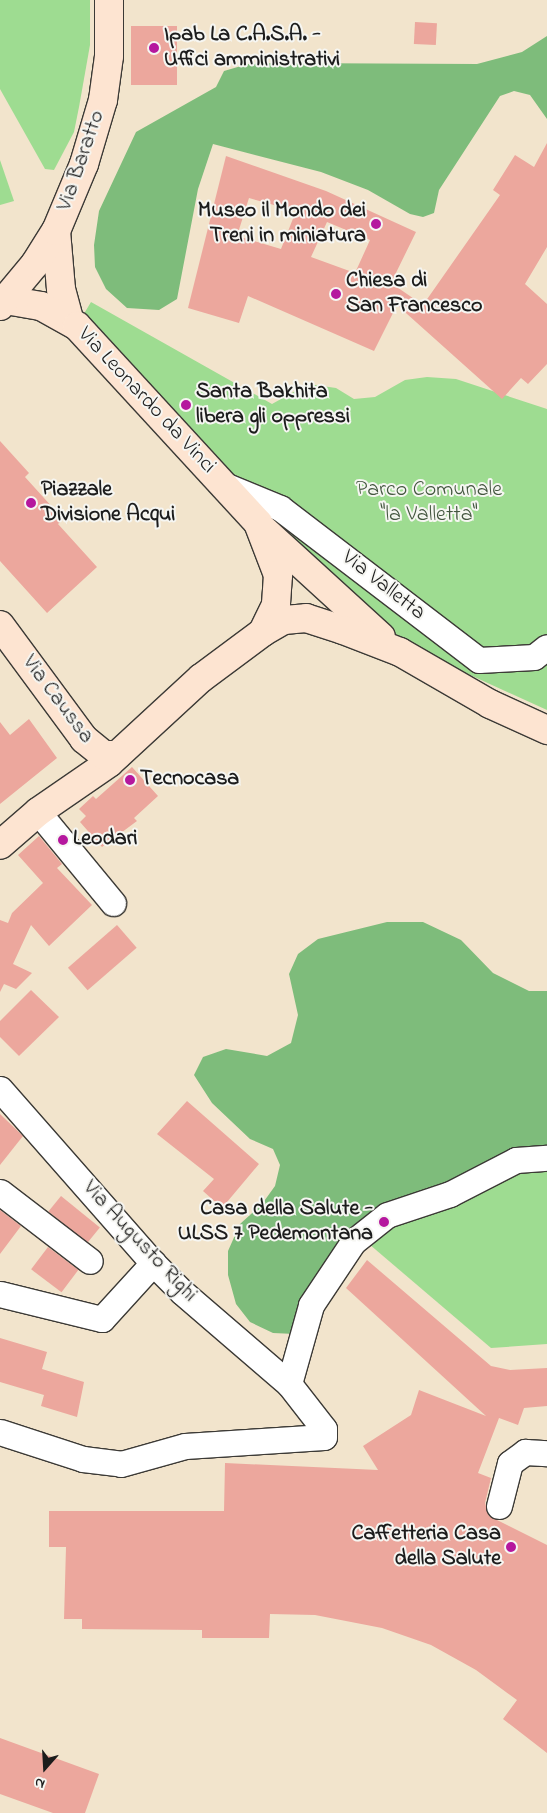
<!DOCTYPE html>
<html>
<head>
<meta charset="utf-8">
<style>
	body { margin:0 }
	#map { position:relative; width:547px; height:1813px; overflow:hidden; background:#f2e4cc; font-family:"Indie Flower",sans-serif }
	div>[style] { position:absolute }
	.green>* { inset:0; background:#9edc91 }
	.forest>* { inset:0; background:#7ebc7b }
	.building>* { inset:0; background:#eca79d; transform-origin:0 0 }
	.roads { filter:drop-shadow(1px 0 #3c3a36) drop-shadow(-1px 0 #3c3a36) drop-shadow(0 1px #3c3a36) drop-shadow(0 -1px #3c3a36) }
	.street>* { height:25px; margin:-12.5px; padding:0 12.5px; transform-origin:12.5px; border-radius:12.5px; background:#fff }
	.secondary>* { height:28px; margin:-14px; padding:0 14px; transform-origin:14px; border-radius:14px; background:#fde4d1 }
	.dots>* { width:14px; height:14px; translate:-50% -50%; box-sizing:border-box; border:2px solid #f6f6f2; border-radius:50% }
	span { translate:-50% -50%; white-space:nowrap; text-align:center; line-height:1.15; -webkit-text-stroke:4px #f6f6f2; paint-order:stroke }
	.poi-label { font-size:22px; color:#1c1c1c; font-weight:700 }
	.left { translate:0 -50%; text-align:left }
	.right { translate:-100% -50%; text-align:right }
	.street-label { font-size:22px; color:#1c1c1c }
	.park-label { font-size:22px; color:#43563f }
	.north { position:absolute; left:20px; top:1743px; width:50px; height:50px; -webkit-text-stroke:4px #f6f6f2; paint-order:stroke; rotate:199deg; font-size:14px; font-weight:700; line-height:20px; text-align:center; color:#1c1c1c }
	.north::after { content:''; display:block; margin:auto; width:18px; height:22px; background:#1c1c1c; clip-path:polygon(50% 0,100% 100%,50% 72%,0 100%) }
</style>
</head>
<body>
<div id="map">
	<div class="green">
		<i style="clip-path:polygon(0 0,90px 0,90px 45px,79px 107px,74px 132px,54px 170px,45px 169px,0 89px)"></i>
		<i style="clip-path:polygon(0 160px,14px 201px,0 205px)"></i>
		<i style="clip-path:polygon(91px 302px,272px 404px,308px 384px,336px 388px,354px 399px,375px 397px,405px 380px,427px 377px,456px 379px,547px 409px,547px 710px,411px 648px,245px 491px,82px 317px)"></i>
		<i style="clip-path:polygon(547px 1168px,547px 1344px,491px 1348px,369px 1244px,384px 1224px,468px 1182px)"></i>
	</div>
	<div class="forest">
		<i style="clip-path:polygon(547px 36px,547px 119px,530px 95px,514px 91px,500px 96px,439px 190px,434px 213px,423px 217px,410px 214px,368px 190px,321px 172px,213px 144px,198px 189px,177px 299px,159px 310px,127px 308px,106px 289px,95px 267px,94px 245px,99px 211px,136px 132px,216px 87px,224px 71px,248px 64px,276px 63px,477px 64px,522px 52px)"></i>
		<i style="clip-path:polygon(387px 922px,423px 922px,461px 940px,493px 973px,529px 991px,547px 991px,547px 1152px,387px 1208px,295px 1334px,273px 1333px,250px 1322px,236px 1304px,228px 1275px,228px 1251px,240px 1224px,262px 1204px,275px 1186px,280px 1165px,273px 1149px,250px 1139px,212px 1103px,194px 1075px,203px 1057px,226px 1049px,267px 1056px,291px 1043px,298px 1015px,289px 974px,298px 954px,318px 939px)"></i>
	</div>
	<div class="building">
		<i style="left:415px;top:22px;width:22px;height:22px;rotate:3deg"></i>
		<i style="left:177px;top:26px;width:59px;height:46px;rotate:90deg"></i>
		<i style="clip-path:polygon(evenodd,547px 143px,547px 247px,525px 284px,547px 304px,547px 364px,528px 384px,521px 378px,502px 399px,397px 305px,374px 351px,248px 296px,239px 323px,188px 308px,226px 156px,326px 191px,416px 232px,391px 283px,423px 305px,500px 195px,493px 190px,515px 155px,534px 167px,547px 143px,249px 198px,296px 211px,281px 249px,237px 236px,249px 198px,547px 143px,327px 222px,370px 240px,355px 273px,311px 257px,327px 222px)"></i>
		<i style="clip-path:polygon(0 441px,29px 473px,25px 477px,63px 519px,58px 524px,97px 567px,47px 613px,0 561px)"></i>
		<i style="clip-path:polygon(29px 719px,57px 758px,0 804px,0 722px,10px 735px)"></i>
		<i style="clip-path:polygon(132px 767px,158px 796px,134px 818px,137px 821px,102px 847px,80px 822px,86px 816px,79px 809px,93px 796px,96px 799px)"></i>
		<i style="clip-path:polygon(39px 836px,62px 864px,57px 868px,92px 905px,49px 946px,31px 925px,13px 964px,32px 973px,16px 989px,4px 984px,0 992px,0 920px,8px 923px,12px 913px,43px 883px,18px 855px)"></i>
		<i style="left:117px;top:925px;width:30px;height:65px;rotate:49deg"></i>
		<i style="clip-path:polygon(31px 990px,59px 1017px,19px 1056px,0 1037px,0 1021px)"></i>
		<i style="clip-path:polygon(187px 1101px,259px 1164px,222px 1208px,203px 1191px,214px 1179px,157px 1134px)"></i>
		<i style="clip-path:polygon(0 1114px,23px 1136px,0 1165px)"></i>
		<i style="left:61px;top:1196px;width:50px;height:20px;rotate:39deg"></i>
		<i style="clip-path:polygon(0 1210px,21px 1226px,0 1254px)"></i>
		<i style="left:48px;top:1247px;width:38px;height:28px;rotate:37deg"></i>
		<i style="clip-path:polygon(367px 1260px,491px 1366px,510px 1370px,547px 1368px,547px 1406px,524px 1408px,518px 1425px,499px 1418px,478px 1473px,491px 1478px,485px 1503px,489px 1516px,547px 1545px,547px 1753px,503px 1719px,517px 1700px,476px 1670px,431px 1645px,382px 1628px,315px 1615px,270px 1614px,269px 1638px,202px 1638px,202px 1630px,82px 1629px,82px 1619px,64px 1619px,66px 1547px,49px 1547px,49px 1511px,224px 1511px,225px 1463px,378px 1470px,363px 1446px,411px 1415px,419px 1390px,486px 1416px,346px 1288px)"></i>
		<i style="clip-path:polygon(0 1338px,47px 1352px,42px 1369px,84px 1382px,77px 1417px,41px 1406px,44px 1395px,0 1382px)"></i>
		<i style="clip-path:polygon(0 1738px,99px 1774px,85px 1813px,53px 1813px,0 1794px)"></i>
	</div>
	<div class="roads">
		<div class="street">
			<i style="left:222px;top:484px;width:63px;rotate:22.5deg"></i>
			<i style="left:280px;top:508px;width:250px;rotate:37.4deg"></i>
			<i style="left:479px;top:660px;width:55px;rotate:-3.1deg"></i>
			<i style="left:534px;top:657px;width:16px;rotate:-38deg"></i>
			<i style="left:38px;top:812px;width:118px;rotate:50.5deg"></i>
			<i style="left:0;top:1089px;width:232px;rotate:48.7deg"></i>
			<i style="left:153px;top:1263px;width:41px;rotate:45deg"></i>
			<i style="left:182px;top:1292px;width:141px;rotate:40.7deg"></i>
			<i style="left:0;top:1192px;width:113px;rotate:37.5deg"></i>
			<i style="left:0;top:1294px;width:105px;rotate:13.8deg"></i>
			<i style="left:102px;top:1319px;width:76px;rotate:-47.7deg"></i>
			<i style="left:0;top:1432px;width:87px;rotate:18deg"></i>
			<i style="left:83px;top:1459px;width:38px;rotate:7deg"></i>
			<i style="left:121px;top:1464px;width:66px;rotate:-15.7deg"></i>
			<i style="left:185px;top:1446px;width:139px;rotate:-3.7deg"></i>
			<i style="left:324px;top:1437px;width:8px;rotate:-90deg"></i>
			<i style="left:324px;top:1429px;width:57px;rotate:-127.9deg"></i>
			<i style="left:289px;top:1384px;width:82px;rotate:-74.4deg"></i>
			<i style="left:311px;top:1305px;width:76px;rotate:-56.3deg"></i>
			<i style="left:353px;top:1242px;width:43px;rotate:-38.5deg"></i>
			<i style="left:387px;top:1215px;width:66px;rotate:-18.4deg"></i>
			<i style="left:450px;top:1194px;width:74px;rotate:-27.3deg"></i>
			<i style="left:516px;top:1160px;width:31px;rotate:-4deg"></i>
			<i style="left:499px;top:1506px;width:44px;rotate:-75.7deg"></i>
			<i style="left:510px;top:1463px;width:19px;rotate:-36deg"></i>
			<i style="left:525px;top:1452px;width:22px;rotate:3deg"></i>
		</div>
		<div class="secondary">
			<i style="left:56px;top:231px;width:58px;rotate:85.1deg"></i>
			<i style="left:61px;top:289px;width:31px;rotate:75deg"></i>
			<i style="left:0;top:299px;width:42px;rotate:9.7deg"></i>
			<i style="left:41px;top:306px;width:41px;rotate:29.1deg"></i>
			<i style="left:77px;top:326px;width:268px;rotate:47.4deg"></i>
			<i style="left:258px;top:523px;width:56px;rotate:69deg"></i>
			<i style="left:278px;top:575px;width:30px;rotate:94deg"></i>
			<i style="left:276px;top:605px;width:30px;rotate:116deg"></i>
			<i style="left:263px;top:632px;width:77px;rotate:143.4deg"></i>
			<i style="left:201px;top:678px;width:125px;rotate:137.3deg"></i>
			<i style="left:109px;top:763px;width:86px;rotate:145.4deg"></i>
			<i style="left:38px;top:812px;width:50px;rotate:139deg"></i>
			<i style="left:0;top:306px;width:55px;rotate:-50.2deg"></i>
			<i style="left:35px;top:264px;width:39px;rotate:-58deg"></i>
			<i style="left:56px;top:231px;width:73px;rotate:-67.3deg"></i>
			<i style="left:84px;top:164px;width:67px;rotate:-73.5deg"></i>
			<i style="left:103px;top:100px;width:44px;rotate:-82.2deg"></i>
			<i style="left:109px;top:56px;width:56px;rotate:-90deg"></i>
			<i style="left:265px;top:531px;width:157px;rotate:42.4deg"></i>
			<i style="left:0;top:625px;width:142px;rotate:53.6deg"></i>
			<i style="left:84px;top:739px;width:26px;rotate:39deg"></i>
			<i style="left:104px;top:755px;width:13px"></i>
			<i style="left:263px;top:632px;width:24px;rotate:-30deg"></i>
			<i style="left:284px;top:620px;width:22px;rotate:-5deg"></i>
			<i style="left:306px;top:618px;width:39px;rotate:18deg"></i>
			<i style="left:343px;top:630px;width:61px;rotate:21.1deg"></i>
			<i style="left:400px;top:652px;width:104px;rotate:30deg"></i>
			<i style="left:490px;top:704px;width:63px;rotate:24.5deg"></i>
		</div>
	</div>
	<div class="dots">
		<i style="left:154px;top:48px;background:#b5179e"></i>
		<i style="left:376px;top:224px;background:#b5179e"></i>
		<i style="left:336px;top:294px;background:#b5179e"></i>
		<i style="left:186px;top:405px;background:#b5179e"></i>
		<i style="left:31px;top:503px;background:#b5179e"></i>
		<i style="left:130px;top:780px;background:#b5179e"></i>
		<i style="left:63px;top:840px;background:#b5179e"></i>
		<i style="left:384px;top:1222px;background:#b5179e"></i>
		<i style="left:511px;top:1547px;background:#b5179e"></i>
	</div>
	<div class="poi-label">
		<span class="left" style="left:164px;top:48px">Ipab La C.A.S.A. -<br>Uffici amministrativi</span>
		<span class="right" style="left:366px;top:224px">Museo il Mondo dei<br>Treni in miniatura</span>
		<span class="left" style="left:346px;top:294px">Chiesa di<br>San Francesco</span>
		<span class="left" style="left:196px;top:405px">Santa Bakhita<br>libera gli oppressi</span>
		<span class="left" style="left:41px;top:503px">Piazzale<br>Divisione Acqui</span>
		<span class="left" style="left:140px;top:780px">Tecnocasa</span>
		<span class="left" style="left:73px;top:840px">Leodari</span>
		<span class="right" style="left:373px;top:1222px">Casa della Salute -<br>ULSS 7 Pedemontana</span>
		<span class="right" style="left:501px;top:1547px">Caffetteria Casa<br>della Salute</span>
	</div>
	<div class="street-label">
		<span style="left:82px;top:161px;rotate:-71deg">Via Baratto</span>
		<span style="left:146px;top:401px;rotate:47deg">Via Leonardo da Vinci</span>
		<span style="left:383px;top:586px;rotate:38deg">Via Valletta</span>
		<span style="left:57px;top:700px;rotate:53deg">Via Caussa</span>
		<span style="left:139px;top:1242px;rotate:47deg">Via Augusto Righi</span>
	</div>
	<div class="park-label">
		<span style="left:429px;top:503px">Parco Comunale<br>"la Valletta"</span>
	</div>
	<div class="north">N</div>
</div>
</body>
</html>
